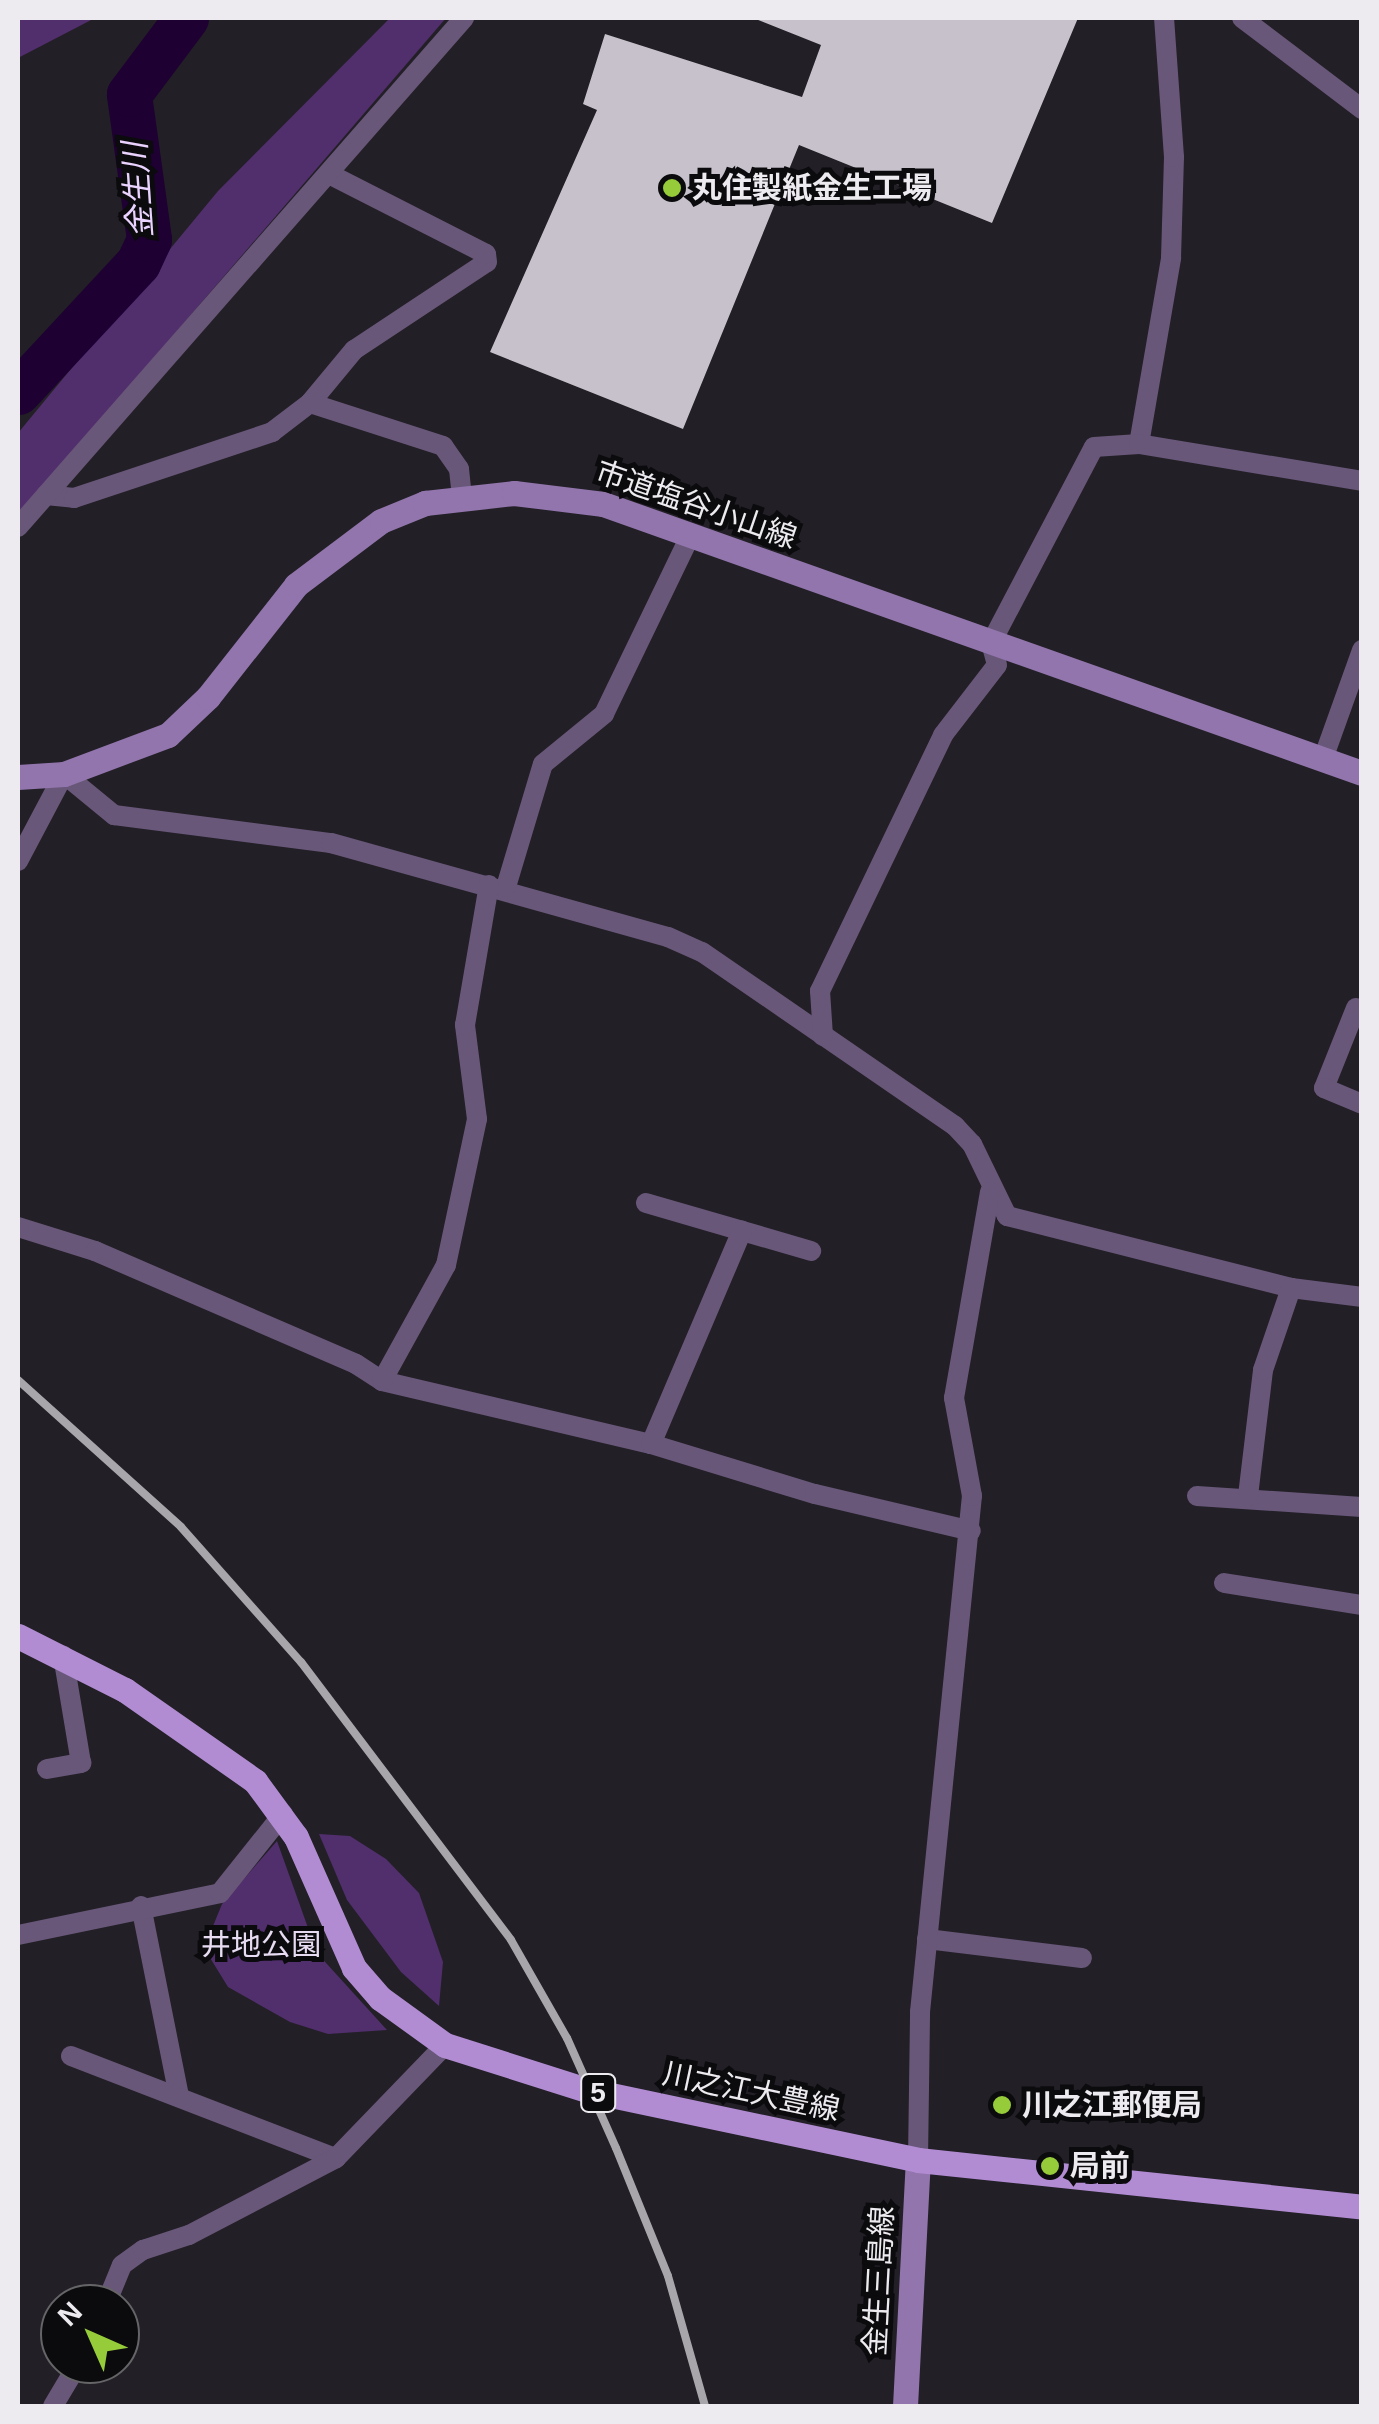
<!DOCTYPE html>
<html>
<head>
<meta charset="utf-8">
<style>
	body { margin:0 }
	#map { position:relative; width:1379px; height:2424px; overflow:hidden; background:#221f26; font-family:Arial,"Noto Sans JP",sans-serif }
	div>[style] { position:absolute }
	.green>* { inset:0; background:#512e6c }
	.river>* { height:45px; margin:-22.5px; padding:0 22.5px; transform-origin:22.5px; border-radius:22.5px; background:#1e0033 }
	.building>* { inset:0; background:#c6c1ca }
	.street>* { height:20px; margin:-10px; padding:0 10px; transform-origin:10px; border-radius:10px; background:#685779 }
	.secondary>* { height:25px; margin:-12.5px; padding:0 12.5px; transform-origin:12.5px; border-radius:12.5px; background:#9175ac }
	.primary>* { height:25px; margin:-12.5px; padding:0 12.5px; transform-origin:12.5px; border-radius:12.5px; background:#b18cd3 }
	.rail>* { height:8px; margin:-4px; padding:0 4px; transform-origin:4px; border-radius:4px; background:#a8a6ab }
	.dots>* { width:28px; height:28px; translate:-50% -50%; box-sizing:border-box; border:5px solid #0b0a0d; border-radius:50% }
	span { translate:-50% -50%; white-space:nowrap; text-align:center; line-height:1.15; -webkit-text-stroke:10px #0b0a0d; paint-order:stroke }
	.shield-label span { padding:2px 8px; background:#0b0a0d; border:2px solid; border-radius:8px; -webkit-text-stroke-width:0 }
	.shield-label { font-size:28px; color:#edebef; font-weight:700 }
	.poi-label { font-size:30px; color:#edebef; font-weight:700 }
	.left { translate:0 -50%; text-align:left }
	.street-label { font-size:30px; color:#edebef }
	.park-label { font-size:30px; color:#e6dbf1 }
	.water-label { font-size:32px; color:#e9d3fe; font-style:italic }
	.frame { position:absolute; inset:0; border:20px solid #edebef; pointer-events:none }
	.north { position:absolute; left:40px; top:2284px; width:100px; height:100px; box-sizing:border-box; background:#0b0a0d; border:2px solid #656467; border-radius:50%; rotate:315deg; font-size:28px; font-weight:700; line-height:40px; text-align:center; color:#edebef }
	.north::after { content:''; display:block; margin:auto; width:35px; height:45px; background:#96cc39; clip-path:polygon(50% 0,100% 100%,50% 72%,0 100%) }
</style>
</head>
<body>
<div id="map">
	<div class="green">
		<i style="clip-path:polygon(18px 18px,95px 18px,18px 58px)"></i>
		<i style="clip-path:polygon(390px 18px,446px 18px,18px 516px,18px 433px,218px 191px)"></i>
		<i style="clip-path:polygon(319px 1834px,350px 1836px,386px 1859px,419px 1893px,443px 1962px,439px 2006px,401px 1972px,347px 1900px)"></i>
		<i style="clip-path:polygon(277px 1841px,317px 1953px,387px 2030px,328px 2034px,290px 2022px,228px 1987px,204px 1948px,222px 1904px)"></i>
	</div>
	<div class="river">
		<i style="left:18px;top:392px;width:176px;rotate:-47.1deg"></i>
		<i style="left:138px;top:263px;width:26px;rotate:-65deg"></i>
		<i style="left:149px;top:239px;width:146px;rotate:-97.9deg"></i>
		<i style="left:129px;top:94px;width:95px;rotate:-53.1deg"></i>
	</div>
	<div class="building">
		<i style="clip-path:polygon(753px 18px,1078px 18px,992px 223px,799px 145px,683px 429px,490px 352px,597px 110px,583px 104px,605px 34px,802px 97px,821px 45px)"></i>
	</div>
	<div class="street">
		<i style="left:1242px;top:18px;width:151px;rotate:37.2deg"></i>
		<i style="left:310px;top:403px;width:69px;rotate:-50.3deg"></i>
		<i style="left:354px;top:350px;width:159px;rotate:-33.5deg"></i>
		<i style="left:487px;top:262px;width:8px;rotate:-97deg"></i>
		<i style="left:486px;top:254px;width:174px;rotate:-153deg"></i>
		<i style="left:1139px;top:444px;width:189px;rotate:-80.2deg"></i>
		<i style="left:1171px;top:258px;width:101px;rotate:-88.3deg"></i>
		<i style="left:1174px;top:157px;width:139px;rotate:-94.1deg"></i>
		<i style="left:46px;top:495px;width:28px;rotate:6deg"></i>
		<i style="left:74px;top:498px;width:209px;rotate:-18.4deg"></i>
		<i style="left:272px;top:432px;width:48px;rotate:-37.3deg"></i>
		<i style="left:310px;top:403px;width:140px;rotate:17.9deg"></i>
		<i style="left:443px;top:446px;width:28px;rotate:55deg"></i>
		<i style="left:459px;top:469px;width:28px;rotate:84deg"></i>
		<i style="left:18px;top:527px;width:677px;rotate:-48.77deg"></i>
		<i style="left:1323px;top:759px;width:116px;rotate:-70.3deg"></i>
		<i style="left:18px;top:861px;width:98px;rotate:-62.1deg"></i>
		<i style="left:64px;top:774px;width:65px;rotate:39.4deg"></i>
		<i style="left:114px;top:815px;width:219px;rotate:7.4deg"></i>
		<i style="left:331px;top:843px;width:350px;rotate:15.6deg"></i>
		<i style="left:668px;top:937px;width:37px;rotate:24deg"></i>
		<i style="left:702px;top:952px;width:307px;rotate:34.5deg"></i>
		<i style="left:955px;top:1126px;width:25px;rotate:47deg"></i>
		<i style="left:972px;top:1144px;width:80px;rotate:64.1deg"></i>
		<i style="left:1007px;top:1216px;width:293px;rotate:14.2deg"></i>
		<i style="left:1291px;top:1288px;width:72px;rotate:7.2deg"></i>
		<i style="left:506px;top:887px;width:128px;rotate:-73.3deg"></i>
		<i style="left:543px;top:764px;width:79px;rotate:-39.3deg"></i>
		<i style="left:604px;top:714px;width:198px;rotate:-64.2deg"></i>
		<i style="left:1356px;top:1008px;width:86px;rotate:111.8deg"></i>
		<i style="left:1324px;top:1088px;width:41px;rotate:22.8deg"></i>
		<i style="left:823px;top:1036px;width:45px;rotate:-93.8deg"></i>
		<i style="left:820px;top:991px;width:284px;rotate:-64.3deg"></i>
		<i style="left:943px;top:735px;width:88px;rotate:-52.4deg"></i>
		<i style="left:997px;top:665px;width:23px;rotate:-105deg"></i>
		<i style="left:991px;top:643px;width:221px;rotate:-62.3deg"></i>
		<i style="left:1094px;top:447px;width:45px;rotate:-3.8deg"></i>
		<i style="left:1139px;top:444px;width:226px;rotate:9.4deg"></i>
		<i style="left:646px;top:1203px;width:172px;rotate:16.2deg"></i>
		<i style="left:18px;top:1227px;width:81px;rotate:17.3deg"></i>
		<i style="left:95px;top:1251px;width:284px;rotate:23.4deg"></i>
		<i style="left:356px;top:1364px;width:31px;rotate:33deg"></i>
		<i style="left:382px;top:1381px;width:276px;rotate:13.2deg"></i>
		<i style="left:651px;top:1444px;width:171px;rotate:17deg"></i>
		<i style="left:815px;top:1494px;width:160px;rotate:13.3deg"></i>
		<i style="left:382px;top:1381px;width:132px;rotate:-61.1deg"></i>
		<i style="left:446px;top:1265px;width:149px;rotate:-78deg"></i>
		<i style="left:477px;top:1119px;width:95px;rotate:-97.3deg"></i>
		<i style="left:465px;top:1025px;width:142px;rotate:-80.3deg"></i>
		<i style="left:651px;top:1444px;width:232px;rotate:-66.9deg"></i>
		<i style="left:1197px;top:1496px;width:165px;rotate:3.8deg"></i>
		<i style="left:1248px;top:1496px;width:127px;rotate:-83.2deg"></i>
		<i style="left:1263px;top:1370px;width:87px;rotate:-71.1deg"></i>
		<i style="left:1224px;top:1583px;width:140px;rotate:9.1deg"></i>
		<i style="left:47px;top:1769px;width:35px;rotate:-10deg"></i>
		<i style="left:81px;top:1763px;width:109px;rotate:-99.5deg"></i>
		<i style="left:141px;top:1906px;width:195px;rotate:78.7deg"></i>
		<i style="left:18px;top:1935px;width:206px;rotate:-11.7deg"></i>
		<i style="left:220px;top:1893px;width:101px;rotate:-51.4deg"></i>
		<i style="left:927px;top:1939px;width:156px;rotate:7deg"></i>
		<i style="left:71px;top:2056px;width:284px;rotate:21.1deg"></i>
		<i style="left:918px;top:2160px;width:148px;rotate:-89.2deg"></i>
		<i style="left:920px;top:2012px;width:519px;rotate:-84.25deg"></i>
		<i style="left:972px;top:1496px;width:100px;rotate:-100.4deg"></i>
		<i style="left:954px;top:1398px;width:209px;rotate:-80.1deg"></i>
		<i style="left:106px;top:2304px;width:42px;rotate:-67.7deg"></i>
		<i style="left:122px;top:2265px;width:26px;rotate:-36deg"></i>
		<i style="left:143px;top:2250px;width:48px;rotate:-18.1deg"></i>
		<i style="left:189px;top:2235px;width:166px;rotate:-27.6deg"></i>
		<i style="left:336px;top:2158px;width:157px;rotate:-46deg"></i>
		<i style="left:53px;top:2406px;width:49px;rotate:-59.2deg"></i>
	</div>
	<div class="secondary">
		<i style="left:18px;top:777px;width:46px;rotate:-3.7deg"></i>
		<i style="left:64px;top:774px;width:111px;rotate:-20.6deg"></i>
		<i style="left:168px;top:735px;width:55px;rotate:-43.5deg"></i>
		<i style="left:208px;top:697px;width:142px;rotate:-51.8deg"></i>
		<i style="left:296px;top:585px;width:106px;rotate:-37deg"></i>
		<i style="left:381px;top:521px;width:48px;rotate:-22.2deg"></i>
		<i style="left:425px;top:503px;width:90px;rotate:-6.4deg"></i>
		<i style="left:514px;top:493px;width:90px;rotate:7deg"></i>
		<i style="left:603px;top:504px;width:805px;rotate:19.52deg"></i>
		<i style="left:905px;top:2406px;width:246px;rotate:-87deg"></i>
	</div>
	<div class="primary">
		<i style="left:18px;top:1636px;width:120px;rotate:26.8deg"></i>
		<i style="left:125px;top:1690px;width:159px;rotate:35deg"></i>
		<i style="left:255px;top:1781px;width:69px;rotate:53.8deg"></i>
		<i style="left:296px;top:1837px;width:143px;rotate:66.1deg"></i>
		<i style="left:354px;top:1968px;width:40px;rotate:49deg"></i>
		<i style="left:380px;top:1998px;width:80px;rotate:35.9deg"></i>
		<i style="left:445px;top:2045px;width:149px;rotate:17.6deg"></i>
		<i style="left:587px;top:2090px;width:338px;rotate:11.9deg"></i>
		<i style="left:918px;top:2160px;width:446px;rotate:6deg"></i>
	</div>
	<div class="rail">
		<i style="left:18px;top:1380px;width:219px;rotate:42deg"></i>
		<i style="left:181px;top:1527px;width:181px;rotate:48.4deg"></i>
		<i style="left:301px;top:1662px;width:348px;rotate:52.9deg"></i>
		<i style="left:511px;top:1940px;width:113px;rotate:60.3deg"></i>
		<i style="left:567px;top:2038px;width:120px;rotate:66deg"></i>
		<i style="left:616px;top:2148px;width:138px;rotate:67.9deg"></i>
		<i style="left:668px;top:2276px;width:135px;rotate:74.1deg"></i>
	</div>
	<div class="dots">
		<i style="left:672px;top:188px;background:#96cc39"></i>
		<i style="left:1002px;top:2105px;background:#96cc39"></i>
		<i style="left:1050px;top:2166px;background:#96cc39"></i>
	</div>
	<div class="shield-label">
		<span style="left:598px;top:2093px">5</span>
	</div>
	<div class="poi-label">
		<span class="left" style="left:692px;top:188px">丸住製紙金生工場</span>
		<span class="left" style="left:1022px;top:2105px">川之江郵便局</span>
		<span class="left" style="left:1070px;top:2166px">局前</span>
	</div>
	<div class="street-label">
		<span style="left:696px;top:505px;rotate:19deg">市道塩谷小山線</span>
		<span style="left:751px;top:2092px;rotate:12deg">川之江大豊線</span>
		<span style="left:879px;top:2281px;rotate:-87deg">金生三島線</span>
	</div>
	<div class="park-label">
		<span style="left:261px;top:1945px">井地公園</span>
	</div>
	<div class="water-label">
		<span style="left:138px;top:190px;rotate:-94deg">金生川</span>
	</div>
	<div class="frame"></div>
	<div class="north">N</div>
</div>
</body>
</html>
